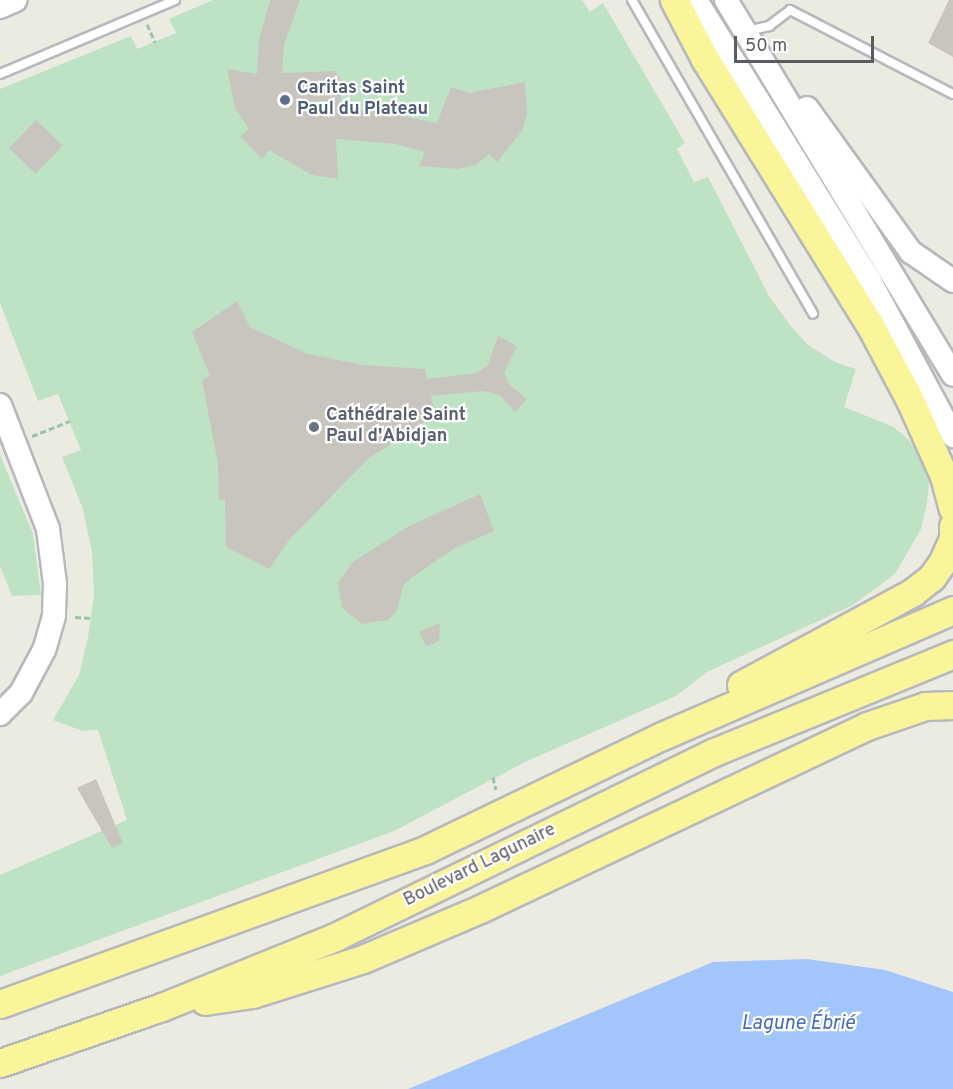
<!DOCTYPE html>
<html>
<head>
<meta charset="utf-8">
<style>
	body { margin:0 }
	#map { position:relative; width:953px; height:1089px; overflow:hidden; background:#ecebe1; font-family:Overpass,sans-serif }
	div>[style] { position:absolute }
	.green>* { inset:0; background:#bee3c4 }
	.water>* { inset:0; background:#a2c5fb }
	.building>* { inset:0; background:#c8c5be; transform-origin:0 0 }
	.path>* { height:3px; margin-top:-1.5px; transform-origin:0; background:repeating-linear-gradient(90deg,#98c3ac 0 6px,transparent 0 9px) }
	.roads { filter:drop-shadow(2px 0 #b7b8bd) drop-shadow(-2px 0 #b7b8bd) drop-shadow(0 2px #b7b8bd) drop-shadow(0 -2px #b7b8bd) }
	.service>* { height:8px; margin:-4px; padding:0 4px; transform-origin:4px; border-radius:4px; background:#fff }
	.secondary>* { height:22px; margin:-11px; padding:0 11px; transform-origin:11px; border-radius:11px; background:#fff }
	.trunk>* { height:27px; margin:-13.5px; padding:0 13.5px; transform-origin:13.5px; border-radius:13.5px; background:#f9f59a }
	.dots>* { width:16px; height:16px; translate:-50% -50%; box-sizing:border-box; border:3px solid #fff; border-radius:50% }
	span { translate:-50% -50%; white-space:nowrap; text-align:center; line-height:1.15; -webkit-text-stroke:4.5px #fff; paint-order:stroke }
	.service-label { font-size:18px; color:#4e5e75; font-weight:700 }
	.left { translate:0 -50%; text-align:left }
	.worship-label { font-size:18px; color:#5b616d; font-weight:700 }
	.street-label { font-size:18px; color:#5a5c61 }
	.water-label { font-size:20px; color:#476cbc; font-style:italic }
	.scale { position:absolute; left:734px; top:36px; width:140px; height:27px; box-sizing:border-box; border:3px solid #5a5c61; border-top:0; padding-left:8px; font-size:18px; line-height:21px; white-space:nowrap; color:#5a5c61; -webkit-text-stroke:4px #fff; paint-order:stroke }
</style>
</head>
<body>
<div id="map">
	<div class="green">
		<i style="clip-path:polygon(213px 0,582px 0,590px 12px,603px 3px,685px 143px,677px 149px,694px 182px,708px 177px,769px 296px,790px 325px,808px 345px,835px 362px,856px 369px,844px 407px,894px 427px,908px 439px,922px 459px,929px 482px,927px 503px,921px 529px,895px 574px,853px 605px,707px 672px,676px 696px,527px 761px,394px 831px,0 976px,0 875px,127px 820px,98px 730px,83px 731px,53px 720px,79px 675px,88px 637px,94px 595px,92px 552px,83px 509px,62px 457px,81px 450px,58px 394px,38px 401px,0 303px,0 89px,131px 36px,137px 49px,176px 33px,169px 19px)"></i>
		<i style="clip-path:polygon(0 455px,33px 534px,41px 595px,12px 596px,0 566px)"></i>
	</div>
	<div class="water">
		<i style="clip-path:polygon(807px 959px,885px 970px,953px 992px,953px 1089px,408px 1089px,713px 962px)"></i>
	</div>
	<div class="building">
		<i style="clip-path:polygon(270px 0,300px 0,284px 45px,282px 73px,335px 71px,342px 81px,340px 110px,373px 110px,437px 123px,451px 87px,469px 93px,525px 82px,527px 113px,522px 131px,497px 162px,489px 154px,476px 165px,458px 169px,419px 166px,425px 152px,395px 144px,336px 139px,338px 179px,312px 175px,269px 150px,262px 159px,240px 136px,249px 129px,235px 108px,227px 69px,257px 74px,259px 40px)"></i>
		<i style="clip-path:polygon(949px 0,953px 0,953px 57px,928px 43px)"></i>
		<i style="left:36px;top:120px;width:37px;height:39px;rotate:44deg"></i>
		<i style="clip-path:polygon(237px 301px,250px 327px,308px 354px,363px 365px,425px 369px,427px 379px,477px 373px,488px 365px,498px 336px,517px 346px,504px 373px,510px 385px,527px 399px,515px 412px,500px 395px,483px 391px,431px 396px,435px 415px,368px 459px,289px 540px,269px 569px,226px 547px,225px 500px,219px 500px,218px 464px,202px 380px,210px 376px,192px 332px)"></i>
		<i style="clip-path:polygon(480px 494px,494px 531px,455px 548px,411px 578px,403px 586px,397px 611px,388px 620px,362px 624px,342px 608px,338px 583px,353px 562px,409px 526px)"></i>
		<i style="clip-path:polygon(440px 623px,439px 641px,426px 647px,419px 632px)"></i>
		<i style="clip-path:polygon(96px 779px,123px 843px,112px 848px,77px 788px)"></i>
	</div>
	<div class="path">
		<i style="left:147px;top:24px;width:20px;rotate:66deg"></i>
		<i style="left:32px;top:436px;width:41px;rotate:-21.5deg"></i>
		<i style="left:75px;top:617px;width:16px;rotate:4deg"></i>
		<i style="left:493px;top:777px;width:13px;rotate:77deg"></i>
	</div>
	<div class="roads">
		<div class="service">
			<i style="left:632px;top:0;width:362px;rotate:60deg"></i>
			<i style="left:746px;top:31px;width:24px;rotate:-12deg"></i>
			<i style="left:769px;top:26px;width:26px;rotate:-37deg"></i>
			<i style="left:790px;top:10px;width:183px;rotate:27.3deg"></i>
			<i style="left:0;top:74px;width:190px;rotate:-22.9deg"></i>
		</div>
		<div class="secondary">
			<i style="left:696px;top:0;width:331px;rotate:58.2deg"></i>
			<i style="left:870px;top:281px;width:176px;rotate:61.8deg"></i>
			<i style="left:726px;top:0;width:438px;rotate:58.8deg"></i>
			<i style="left:0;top:7px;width:17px;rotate:-24deg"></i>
			<i style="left:807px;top:108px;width:178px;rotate:54.2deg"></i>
			<i style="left:911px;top:252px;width:51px;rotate:34.6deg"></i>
			<i style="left:0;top:405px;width:133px;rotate:68.8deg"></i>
			<i style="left:48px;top:529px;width:55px;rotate:82.7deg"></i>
			<i style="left:55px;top:584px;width:32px;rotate:92deg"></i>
			<i style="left:54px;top:616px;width:35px;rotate:106deg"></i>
			<i style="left:44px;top:650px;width:49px;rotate:118.1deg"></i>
			<i style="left:21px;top:693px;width:30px;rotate:135deg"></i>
		</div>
		<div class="trunk">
			<i style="left:674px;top:0;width:67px;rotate:62.3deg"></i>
			<i style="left:705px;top:59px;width:311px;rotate:58.2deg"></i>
			<i style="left:869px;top:323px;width:87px;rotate:62deg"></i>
			<i style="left:910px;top:400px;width:83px;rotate:65.9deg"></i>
			<i style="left:944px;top:476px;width:34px;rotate:75deg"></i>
			<i style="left:741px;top:685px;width:196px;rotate:-28.4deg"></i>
			<i style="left:913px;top:592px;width:24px;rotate:-38deg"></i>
			<i style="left:932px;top:577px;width:19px;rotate:-55deg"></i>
			<i style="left:943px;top:561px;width:24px;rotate:-66deg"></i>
			<i style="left:953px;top:539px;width:13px;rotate:-90deg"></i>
			<i style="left:205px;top:1001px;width:48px;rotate:-8.5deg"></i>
			<i style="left:252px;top:994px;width:116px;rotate:-17.5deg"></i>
			<i style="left:363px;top:959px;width:127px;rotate:-23.1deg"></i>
			<i style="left:480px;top:909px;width:428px;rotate:-25.3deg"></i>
			<i style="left:867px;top:726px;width:61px;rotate:-19deg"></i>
			<i style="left:925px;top:706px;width:28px;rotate:-2deg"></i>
			<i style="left:0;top:1004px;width:452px;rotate:-19.9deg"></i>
			<i style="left:425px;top:850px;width:263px;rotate:-25.7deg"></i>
			<i style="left:662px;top:736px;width:317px;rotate:-23.4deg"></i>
			<i style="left:0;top:1063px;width:171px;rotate:-19.1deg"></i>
			<i style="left:162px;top:1007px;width:187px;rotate:-22deg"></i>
			<i style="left:335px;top:937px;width:420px;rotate:-26deg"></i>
			<i style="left:712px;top:753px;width:261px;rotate:-22.3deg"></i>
		</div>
	</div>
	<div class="dots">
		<i style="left:285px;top:100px;background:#5c6f8a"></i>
		<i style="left:314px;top:427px;background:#6b7280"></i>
	</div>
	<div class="service-label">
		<span class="left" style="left:297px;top:100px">Caritas Saint<br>Paul du Plateau</span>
	</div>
	<div class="worship-label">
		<span class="left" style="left:326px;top:427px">Cathédrale Saint<br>Paul d'Abidjan</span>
	</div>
	<div class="street-label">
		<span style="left:480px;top:866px;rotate:-26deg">Boulevard Lagunaire</span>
	</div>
	<div class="water-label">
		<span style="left:798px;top:1024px">Lagune Ébrié</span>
	</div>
	<div class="scale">50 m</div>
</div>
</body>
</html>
